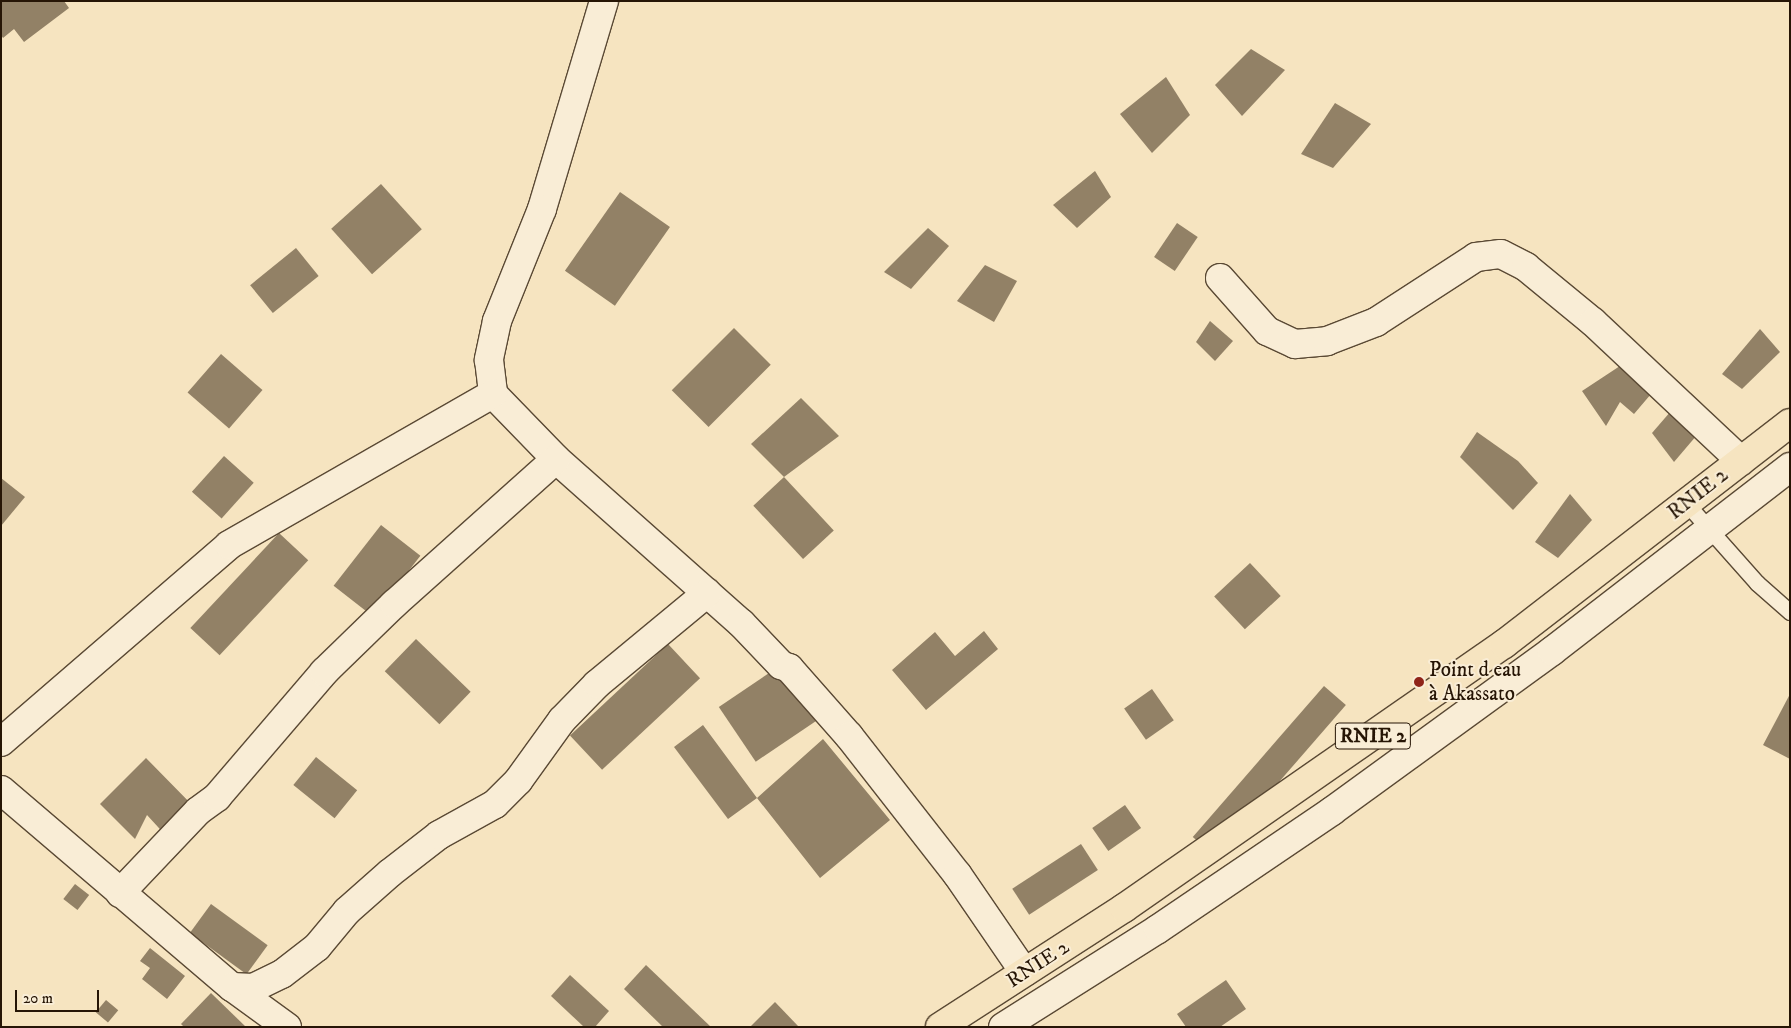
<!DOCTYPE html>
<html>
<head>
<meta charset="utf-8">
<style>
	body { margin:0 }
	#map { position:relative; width:1791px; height:1028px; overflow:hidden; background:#f6e4c0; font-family:"IM FELL DW Pica",serif }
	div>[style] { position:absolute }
	.building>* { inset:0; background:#928166; transform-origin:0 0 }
	.roads { filter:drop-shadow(1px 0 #5a4934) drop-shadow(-1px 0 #5a4934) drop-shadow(0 1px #5a4934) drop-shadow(0 -1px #5a4934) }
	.service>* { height:15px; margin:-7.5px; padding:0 7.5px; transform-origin:7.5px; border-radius:7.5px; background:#f9edd6 }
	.minor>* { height:28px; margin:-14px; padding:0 14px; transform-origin:14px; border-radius:14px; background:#f9edd6 }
	.trunk>* { height:28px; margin:-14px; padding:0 14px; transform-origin:14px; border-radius:14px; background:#f6e4c0 }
	.dots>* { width:14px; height:14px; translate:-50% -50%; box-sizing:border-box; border:2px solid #f9edd6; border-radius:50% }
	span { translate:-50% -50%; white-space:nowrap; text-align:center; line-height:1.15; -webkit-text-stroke:4px #f9edd6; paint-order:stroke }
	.shield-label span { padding:1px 4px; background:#f9edd6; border:1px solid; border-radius:4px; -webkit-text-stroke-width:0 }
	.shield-label { font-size:20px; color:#261505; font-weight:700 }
	.street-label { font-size:21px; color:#261505 }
	.poi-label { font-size:21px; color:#261505 }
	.left { translate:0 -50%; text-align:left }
	.frame { position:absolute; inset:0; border:2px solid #261505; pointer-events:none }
	.scale { position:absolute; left:15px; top:990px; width:84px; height:22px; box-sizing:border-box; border:2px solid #261505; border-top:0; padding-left:6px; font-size:15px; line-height:18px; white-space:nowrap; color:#261505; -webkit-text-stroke:4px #f9edd6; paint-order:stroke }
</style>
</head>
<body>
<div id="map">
	<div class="building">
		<i style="clip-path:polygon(1px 1px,64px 1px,69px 8px,24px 42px,14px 29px,3px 38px,1px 35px)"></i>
		<i style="clip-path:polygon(1251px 49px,1285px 70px,1242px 116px,1215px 85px)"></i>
		<i style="clip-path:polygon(1166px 77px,1190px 115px,1152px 153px,1120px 114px)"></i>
		<i style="clip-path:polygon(1335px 103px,1371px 124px,1333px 168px,1301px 154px)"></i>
		<i style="clip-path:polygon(1095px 171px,1111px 197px,1077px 228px,1053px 205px)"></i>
		<i style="left:381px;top:184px;width:61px;height:67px;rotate:48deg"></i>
		<i style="left:620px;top:192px;width:61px;height:96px;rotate:35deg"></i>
		<i style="left:1177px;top:223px;width:25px;height:41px;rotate:34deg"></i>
		<i style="clip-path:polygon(928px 228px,949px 246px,911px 289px,884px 272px)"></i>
		<i style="left:296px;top:248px;width:36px;height:59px;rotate:51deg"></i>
		<i style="clip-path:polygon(985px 265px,1017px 281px,994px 322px,957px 301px)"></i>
		<i style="clip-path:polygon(1210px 321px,1233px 341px,1215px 361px,1196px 342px)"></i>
		<i style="left:734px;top:328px;width:52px;height:88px;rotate:45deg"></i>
		<i style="clip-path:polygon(1760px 329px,1780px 352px,1742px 389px,1722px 374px)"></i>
		<i style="left:221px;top:354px;width:55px;height:51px;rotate:41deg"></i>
		<i style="clip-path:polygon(1626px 362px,1651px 394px,1634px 414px,1620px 402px,1606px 426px,1582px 391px)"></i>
		<i style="clip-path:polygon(801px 398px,839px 436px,784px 477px,751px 444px)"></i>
		<i style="clip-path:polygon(1671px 411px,1697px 435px,1674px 462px,1652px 433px)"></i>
		<i style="clip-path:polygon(1477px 432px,1518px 461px,1538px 483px,1513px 510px,1460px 457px)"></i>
		<i style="left:224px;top:456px;width:40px;height:48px;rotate:42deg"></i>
		<i style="left:784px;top:477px;width:73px;height:42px;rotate:47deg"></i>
		<i style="clip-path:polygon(1px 478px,25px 497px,1px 526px)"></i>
		<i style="clip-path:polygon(1570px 494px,1592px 520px,1558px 558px,1535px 542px)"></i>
		<i style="left:381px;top:525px;width:50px;height:77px;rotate:38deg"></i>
		<i style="left:279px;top:533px;width:40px;height:130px;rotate:43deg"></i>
		<i style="left:1250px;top:563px;width:45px;height:49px;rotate:47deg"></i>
		<i style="clip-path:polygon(984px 631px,998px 649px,926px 710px,892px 670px,935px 632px,955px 656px)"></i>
		<i style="left:416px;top:639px;width:76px;height:45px;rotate:44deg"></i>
		<i style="left:668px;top:644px;width:47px;height:134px;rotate:47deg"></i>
		<i style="left:781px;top:665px;width:66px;height:75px;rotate:56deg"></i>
		<i style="left:1324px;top:686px;width:29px;height:200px;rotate:41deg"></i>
		<i style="left:1152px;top:689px;width:38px;height:34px;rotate:55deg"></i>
		<i style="clip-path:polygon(1790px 694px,1790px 759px,1763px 745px)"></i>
		<i style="clip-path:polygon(703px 725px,757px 798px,823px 739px,890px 820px,820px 878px,757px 798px,728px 819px,674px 747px)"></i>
		<i style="left:316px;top:757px;width:53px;height:36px;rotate:39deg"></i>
		<i style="clip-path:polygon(146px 758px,198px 811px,169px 839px,147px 815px,135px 839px,100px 804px)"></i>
		<i style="left:1125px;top:805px;width:28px;height:40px;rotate:55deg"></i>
		<i style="left:1081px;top:844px;width:31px;height:82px;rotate:57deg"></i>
		<i style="left:75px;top:884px;width:18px;height:19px;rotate:38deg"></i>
		<i style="left:211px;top:904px;width:70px;height:36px;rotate:36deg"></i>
		<i style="clip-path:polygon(150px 948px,185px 976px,167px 999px,142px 979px,150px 968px,140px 961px)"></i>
		<i style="clip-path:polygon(646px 965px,711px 1027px,663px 1027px,624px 989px)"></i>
		<i style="clip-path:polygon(570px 975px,609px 1011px,595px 1027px,584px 1027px,551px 996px)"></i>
		<i style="clip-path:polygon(1226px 980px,1246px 1009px,1220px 1027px,1186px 1027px,1177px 1014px)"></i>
		<i style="clip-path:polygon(211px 993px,246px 1027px,184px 1027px,181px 1024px)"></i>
		<i style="left:106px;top:1000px;width:16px;height:16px;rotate:40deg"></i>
		<i style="clip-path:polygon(775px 1002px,799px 1027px,750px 1027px)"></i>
	</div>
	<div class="roads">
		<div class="service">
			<i style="left:1686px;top:503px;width:107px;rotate:48.4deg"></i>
			<i style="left:1757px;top:583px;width:44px;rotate:41.3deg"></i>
		</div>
		<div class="minor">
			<i style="left:604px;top:1px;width:217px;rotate:106.6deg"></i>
			<i style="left:542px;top:209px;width:121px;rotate:111.9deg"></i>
			<i style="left:497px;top:321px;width:40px;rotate:102deg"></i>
			<i style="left:489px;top:360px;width:34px;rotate:83deg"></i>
			<i style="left:493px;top:394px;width:91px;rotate:45.9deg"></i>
			<i style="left:556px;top:459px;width:247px;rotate:41.6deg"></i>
			<i style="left:741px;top:623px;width:58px;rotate:46.4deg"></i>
			<i style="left:781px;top:665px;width:9px;rotate:21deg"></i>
			<i style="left:789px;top:668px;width:91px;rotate:48.6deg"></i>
			<i style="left:849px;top:736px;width:175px;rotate:52deg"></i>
			<i style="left:957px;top:874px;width:119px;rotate:55.6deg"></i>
			<i style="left:1220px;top:278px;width:71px;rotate:48.4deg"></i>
			<i style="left:1267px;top:331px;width:31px;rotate:25deg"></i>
			<i style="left:1295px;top:344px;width:32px;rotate:-5deg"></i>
			<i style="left:1327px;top:341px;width:53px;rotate:-21.2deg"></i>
			<i style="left:1376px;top:322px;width:119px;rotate:-33deg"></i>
			<i style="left:1476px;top:257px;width:25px;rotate:-7deg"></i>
			<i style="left:1501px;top:254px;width:28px;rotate:27deg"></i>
			<i style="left:1526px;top:267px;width:87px;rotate:39.4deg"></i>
			<i style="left:1593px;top:322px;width:203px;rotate:43.2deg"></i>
			<i style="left:1px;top:742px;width:301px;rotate:-40.8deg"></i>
			<i style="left:229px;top:545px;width:304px;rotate:-29.8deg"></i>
			<i style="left:1px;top:790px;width:304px;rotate:40.5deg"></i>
			<i style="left:232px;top:987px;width:68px;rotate:36deg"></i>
			<i style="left:120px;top:893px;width:113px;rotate:-46.4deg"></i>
			<i style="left:198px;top:811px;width:24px;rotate:-36deg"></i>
			<i style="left:217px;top:797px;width:165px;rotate:-49.4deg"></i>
			<i style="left:324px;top:672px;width:98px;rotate:-44.2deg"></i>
			<i style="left:394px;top:604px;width:217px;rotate:-41.8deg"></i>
			<i style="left:232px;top:987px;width:21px;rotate:3deg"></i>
			<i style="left:253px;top:988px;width:32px;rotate:-26deg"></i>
			<i style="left:282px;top:974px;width:44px;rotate:-37.6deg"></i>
			<i style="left:317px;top:947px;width:47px;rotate:-50.2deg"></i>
			<i style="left:347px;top:911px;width:57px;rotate:-41.5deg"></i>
			<i style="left:390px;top:873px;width:62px;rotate:-37.8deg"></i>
			<i style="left:439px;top:835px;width:64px;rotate:-29deg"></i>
			<i style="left:495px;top:804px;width:33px;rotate:-45deg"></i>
			<i style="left:518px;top:781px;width:75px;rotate:-54.2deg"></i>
			<i style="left:562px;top:720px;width:50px;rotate:-45.8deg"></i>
			<i style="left:597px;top:684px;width:143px;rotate:-39.6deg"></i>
			<i style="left:1003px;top:1027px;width:183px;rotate:-32.3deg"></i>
			<i style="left:1158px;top:929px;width:210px;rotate:-34.1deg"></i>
			<i style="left:1332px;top:811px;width:272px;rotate:-36deg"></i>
			<i style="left:1552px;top:651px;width:301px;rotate:-37.7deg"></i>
		</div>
		<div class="trunk">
			<i style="left:940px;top:1027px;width:219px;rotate:-32.9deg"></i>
			<i style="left:1124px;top:908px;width:463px;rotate:-34.8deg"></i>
			<i style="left:1504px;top:644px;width:361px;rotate:-37.7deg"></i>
		</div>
	</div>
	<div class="dots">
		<i style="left:1419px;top:682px;background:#8f2418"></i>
	</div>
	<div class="shield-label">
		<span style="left:1373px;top:736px">RNIE 2</span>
	</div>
	<div class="street-label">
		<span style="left:1698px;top:494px;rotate:-38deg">RNIE 2</span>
		<span style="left:1038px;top:964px;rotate:-33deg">RNIE 2</span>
	</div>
	<div class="poi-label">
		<span class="left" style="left:1429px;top:682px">Point d eau<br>à Akassato</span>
	</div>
	<div class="frame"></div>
	<div class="scale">20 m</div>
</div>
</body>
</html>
